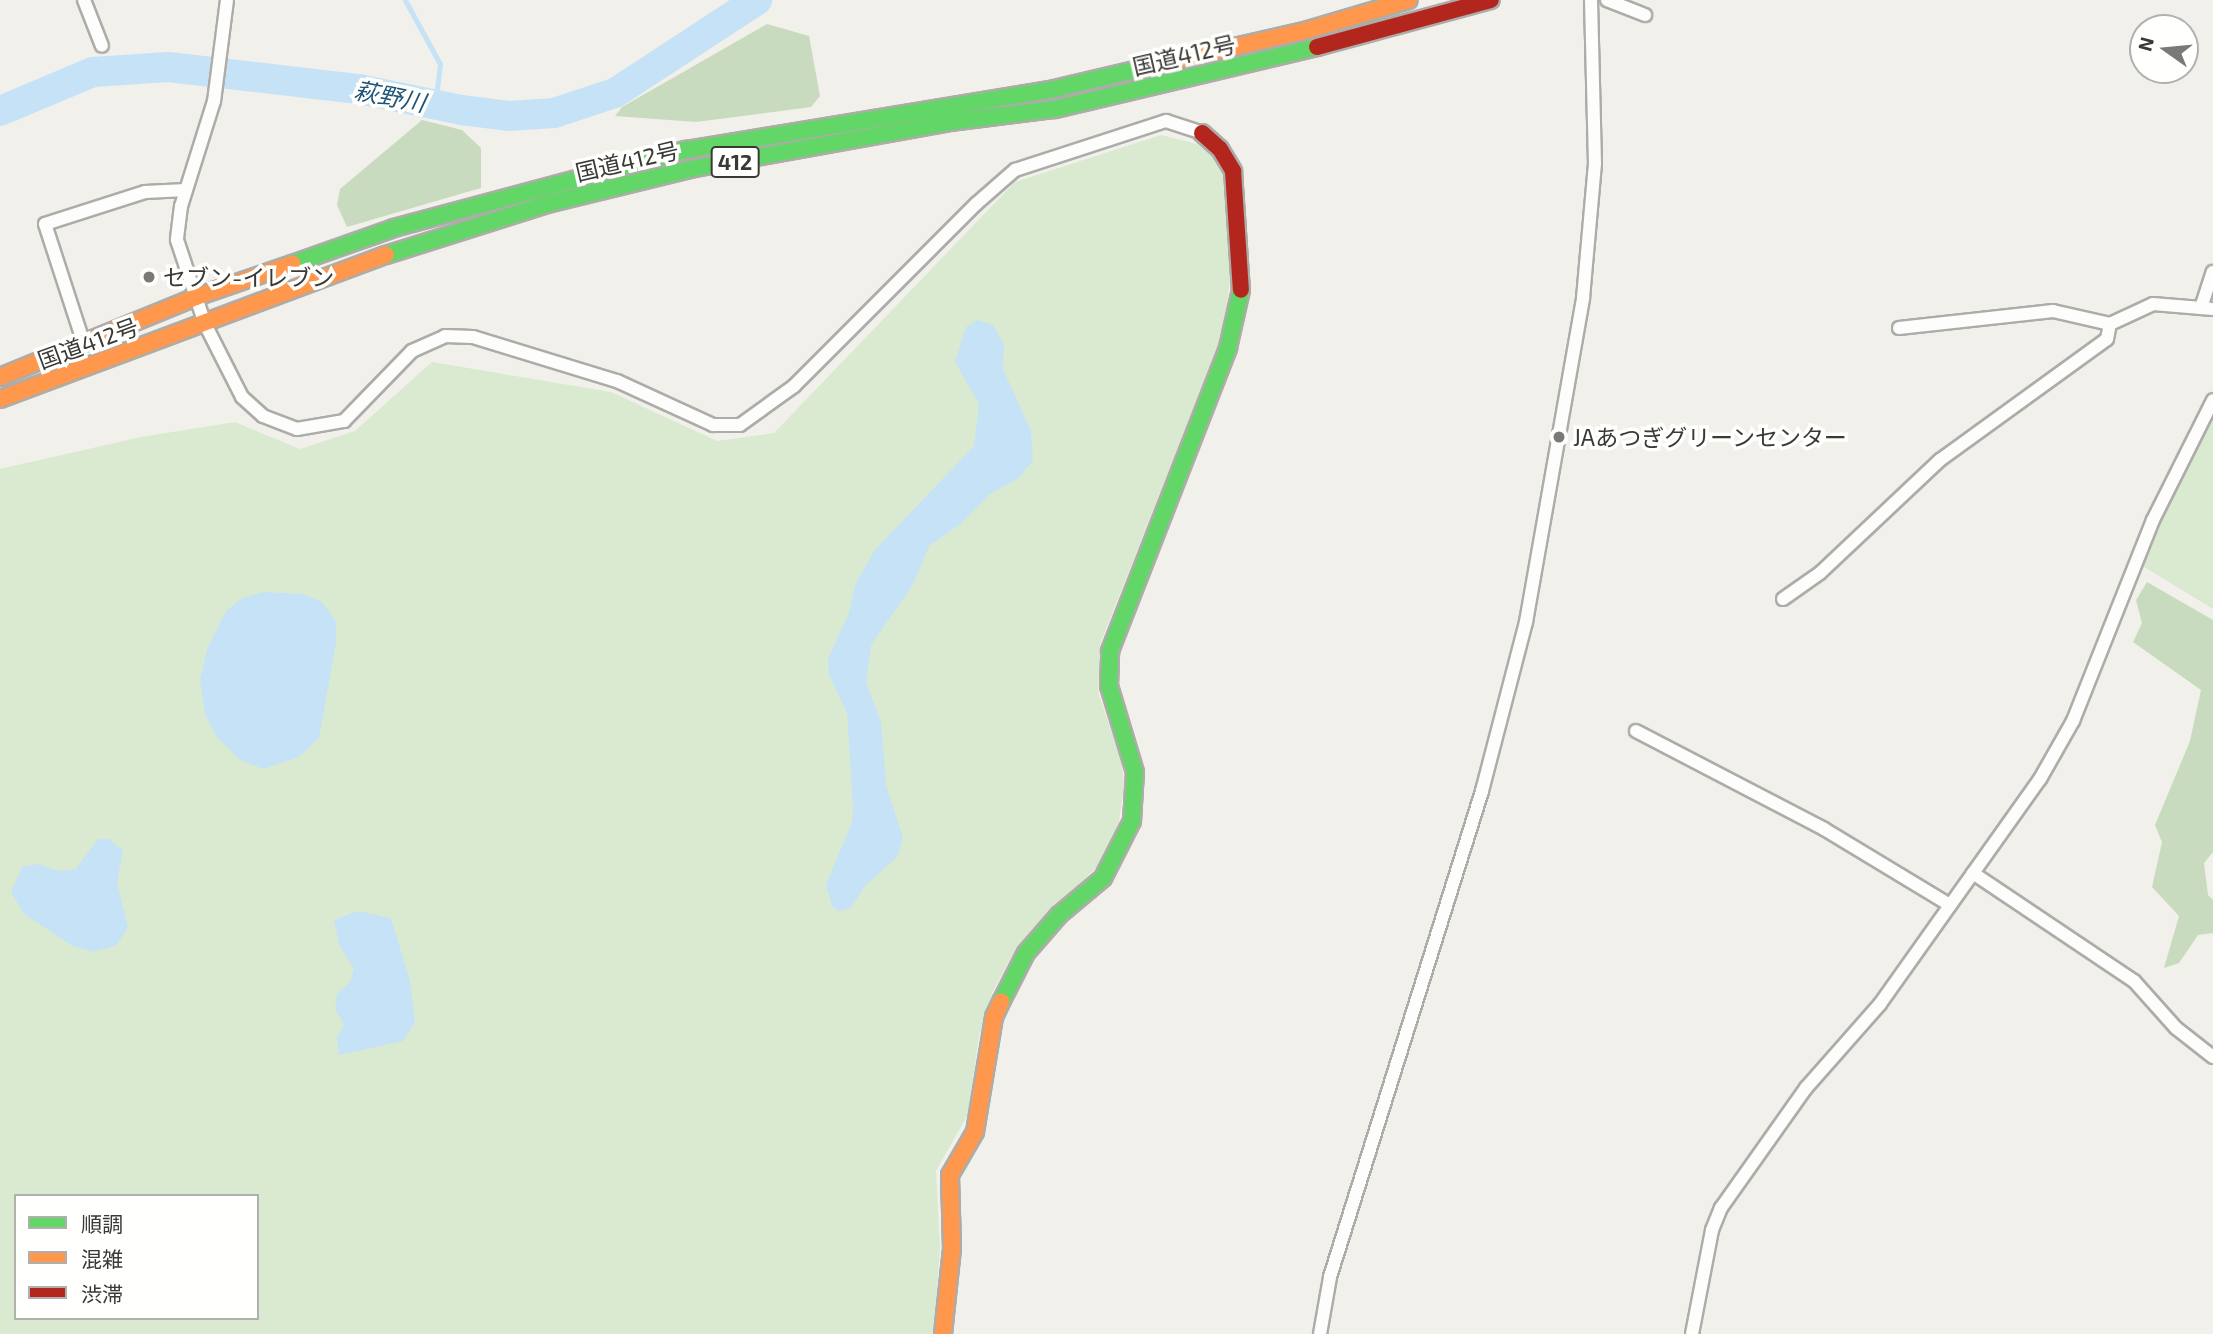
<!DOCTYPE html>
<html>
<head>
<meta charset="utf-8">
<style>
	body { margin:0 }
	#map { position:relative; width:2213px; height:1334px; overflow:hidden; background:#f1f0eb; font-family:"Exo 2","Noto Sans JP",sans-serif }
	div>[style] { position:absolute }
	.green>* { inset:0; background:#d9ead0 }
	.forest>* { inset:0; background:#c9dbbe }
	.water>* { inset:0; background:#c6e2f6 }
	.stream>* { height:5px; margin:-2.5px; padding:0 2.5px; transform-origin:2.5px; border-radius:2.5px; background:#c6e2f6 }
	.river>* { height:30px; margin:-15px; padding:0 15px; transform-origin:15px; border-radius:15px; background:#c6e2f6 }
	.roads { filter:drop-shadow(2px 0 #adaca8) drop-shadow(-2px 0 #adaca8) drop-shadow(0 2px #adaca8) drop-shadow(0 -2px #adaca8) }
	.street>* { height:12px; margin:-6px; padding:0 6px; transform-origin:6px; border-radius:6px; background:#fdfdfc }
	.fast>* { height:16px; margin:-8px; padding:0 8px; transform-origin:8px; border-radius:8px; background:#63d668 }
	.slow>* { height:16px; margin:-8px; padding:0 8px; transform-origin:8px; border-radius:8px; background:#ff974d }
	.jam>* { height:16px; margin:-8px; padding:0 8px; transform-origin:8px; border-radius:8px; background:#b3261e }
	.dots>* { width:19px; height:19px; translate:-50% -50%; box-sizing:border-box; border:4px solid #fffffd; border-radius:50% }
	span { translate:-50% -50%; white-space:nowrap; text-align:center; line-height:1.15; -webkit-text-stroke:7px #fffffd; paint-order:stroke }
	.shield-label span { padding:2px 5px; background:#fffffd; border:2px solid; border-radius:5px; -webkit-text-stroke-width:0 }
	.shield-label { font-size:21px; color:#3a3936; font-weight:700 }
	.street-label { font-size:23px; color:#3a3936 }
	.poi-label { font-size:23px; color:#3a3936 }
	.left { translate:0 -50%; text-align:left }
	.water-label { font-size:24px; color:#1c5378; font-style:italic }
	.legend { position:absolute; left:14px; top:1194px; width:245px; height:126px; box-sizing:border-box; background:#fffffd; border:2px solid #b0b0ad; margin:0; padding:9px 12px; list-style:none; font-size:21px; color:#3a3936 }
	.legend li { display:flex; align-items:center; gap:14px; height:35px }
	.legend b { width:35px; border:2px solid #b0b0ad }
	.north { position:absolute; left:2129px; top:14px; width:70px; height:70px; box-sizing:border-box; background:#fffffd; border:2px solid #b0b0ad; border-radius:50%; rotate:285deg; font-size:19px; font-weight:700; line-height:28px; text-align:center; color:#3a3936 }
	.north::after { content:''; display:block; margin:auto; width:24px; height:32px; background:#7a7975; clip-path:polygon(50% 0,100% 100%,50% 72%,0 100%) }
</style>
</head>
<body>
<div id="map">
	<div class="green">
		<i style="clip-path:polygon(evenodd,1161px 135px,1197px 144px,1213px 157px,1223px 176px,1230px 279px,1227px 308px,1221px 339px,1100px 644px,1098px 692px,1122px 763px,1124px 786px,1117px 835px,1105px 859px,1028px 934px,1008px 963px,992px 993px,979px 1036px,968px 1114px,936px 1171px,940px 1248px,934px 1334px,0 1334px,0 469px,141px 437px,235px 422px,300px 449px,355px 431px,432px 362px,611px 392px,717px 441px,774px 433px,1015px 182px,1161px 135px,16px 1196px,257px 1196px,257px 1318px,16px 1318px,16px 1196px)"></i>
		<i style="clip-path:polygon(2213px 413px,2213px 609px,2141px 565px)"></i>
	</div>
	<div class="forest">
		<i style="clip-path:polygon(767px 24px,809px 36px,820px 96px,811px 107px,696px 122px,615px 116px,622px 107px)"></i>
		<i style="clip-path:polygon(422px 120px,462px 130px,481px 148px,481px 188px,347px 227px,337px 205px,340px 189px)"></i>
		<i style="clip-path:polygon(2147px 582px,2213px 620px,2213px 852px,2204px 863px,2208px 895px,2213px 900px,2213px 933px,2198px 935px,2179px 963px,2164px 968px,2179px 916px,2152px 887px,2162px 842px,2155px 825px,2190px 741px,2201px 690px,2133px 642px,2142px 623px,2136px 600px)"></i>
	</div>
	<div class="water">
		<i style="clip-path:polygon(977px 320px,993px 325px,1004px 344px,1003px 369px,1031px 431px,1033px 460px,1019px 478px,990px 494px,959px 525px,929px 546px,912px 586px,871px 645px,866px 682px,881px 722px,886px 785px,903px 838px,897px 857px,865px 886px,851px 908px,838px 911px,832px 906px,826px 885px,852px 822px,853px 806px,847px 713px,829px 675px,828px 659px,849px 613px,856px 583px,874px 551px,974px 446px,979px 404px,955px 362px,966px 327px)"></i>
		<i style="clip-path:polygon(264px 592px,302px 594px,322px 602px,336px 622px,336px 643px,319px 738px,299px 757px,263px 769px,240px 760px,216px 736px,205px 714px,200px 680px,207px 649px,226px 611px,242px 598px)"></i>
		<i style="clip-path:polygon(98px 839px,108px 839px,123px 850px,117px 882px,128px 927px,116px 946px,92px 952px,71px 945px,24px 914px,11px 892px,22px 867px,38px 864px,59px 871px,76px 869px)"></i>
		<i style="clip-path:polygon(358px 911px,391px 918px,410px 981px,415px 1022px,403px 1041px,339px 1055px,337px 1038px,344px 1024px,335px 1009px,337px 994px,350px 982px,354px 969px,339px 945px,334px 920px)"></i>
	</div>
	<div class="stream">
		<i style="left:405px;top:0;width:73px;rotate:61.3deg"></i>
		<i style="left:440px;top:64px;width:42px;rotate:96.8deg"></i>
	</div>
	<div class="river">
		<i style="left:0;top:111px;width:101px;rotate:-22.8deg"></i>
		<i style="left:93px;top:72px;width:75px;rotate:-3.8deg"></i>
		<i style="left:168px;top:67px;width:192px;rotate:6.6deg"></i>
		<i style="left:359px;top:89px;width:104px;rotate:11.6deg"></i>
		<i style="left:461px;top:110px;width:48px;rotate:7.1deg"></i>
		<i style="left:509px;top:116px;width:45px;rotate:-3.8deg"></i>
		<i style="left:554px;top:113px;width:64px;rotate:-18.2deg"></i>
		<i style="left:615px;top:93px;width:170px;rotate:-33.2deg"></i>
	</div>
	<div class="roads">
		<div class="street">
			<i style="left:84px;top:0;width:49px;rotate:68.6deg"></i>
			<i style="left:227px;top:0;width:102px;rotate:97.3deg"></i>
			<i style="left:214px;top:101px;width:110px;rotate:107.4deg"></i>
			<i style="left:181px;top:206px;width:34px;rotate:97deg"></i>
			<i style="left:177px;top:240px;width:89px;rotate:71.6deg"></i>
			<i style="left:205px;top:324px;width:82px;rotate:63.1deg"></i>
			<i style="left:242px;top:397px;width:28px;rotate:42deg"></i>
			<i style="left:263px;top:416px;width:36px;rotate:21deg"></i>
			<i style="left:297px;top:429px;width:48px;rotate:-9.7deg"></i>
			<i style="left:344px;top:421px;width:98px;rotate:-45.8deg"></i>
			<i style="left:412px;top:351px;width:36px;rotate:-24deg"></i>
			<i style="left:445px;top:336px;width:28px;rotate:2deg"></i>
			<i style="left:473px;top:337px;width:151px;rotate:17deg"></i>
			<i style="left:617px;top:381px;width:106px;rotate:24.6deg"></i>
			<i style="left:713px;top:425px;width:27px"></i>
			<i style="left:740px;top:425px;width:67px;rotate:-35.8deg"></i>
			<i style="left:794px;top:386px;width:257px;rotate:-45deg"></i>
			<i style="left:976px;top:204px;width:52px;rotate:-41.1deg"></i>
			<i style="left:1015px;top:170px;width:159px;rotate:-18deg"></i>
			<i style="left:1166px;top:121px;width:38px;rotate:18deg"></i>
			<i style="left:1607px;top:0;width:41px;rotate:21.5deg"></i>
			<i style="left:2201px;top:308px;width:38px;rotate:-72deg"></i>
			<i style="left:1899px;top:328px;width:155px;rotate:-6.3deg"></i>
			<i style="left:2053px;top:311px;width:58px;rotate:12.8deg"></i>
			<i style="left:2110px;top:324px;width:47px;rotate:-24.9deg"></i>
			<i style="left:2153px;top:304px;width:60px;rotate:4.8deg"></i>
			<i style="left:84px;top:344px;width:126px;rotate:-108deg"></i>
			<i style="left:45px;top:224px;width:105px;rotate:-17.7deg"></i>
			<i style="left:145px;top:192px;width:41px;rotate:-2.8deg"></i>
			<i style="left:1783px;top:599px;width:45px;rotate:-35.1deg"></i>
			<i style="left:1820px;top:573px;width:165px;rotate:-43.3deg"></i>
			<i style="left:1940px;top:460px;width:206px;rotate:-35.9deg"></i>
			<i style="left:2107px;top:339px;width:15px;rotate:-79deg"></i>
			<i style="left:1636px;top:731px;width:212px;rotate:27.5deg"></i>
			<i style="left:1824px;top:829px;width:147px;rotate:31.1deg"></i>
			<i style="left:1973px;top:873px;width:194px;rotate:33.9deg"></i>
			<i style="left:2134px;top:981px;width:63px;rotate:48.2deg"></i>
			<i style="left:2176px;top:1028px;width:47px;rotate:38.1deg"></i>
			<i style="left:1320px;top:1334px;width:58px;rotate:-80deg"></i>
			<i style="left:1330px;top:1277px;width:509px;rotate:-72.63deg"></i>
			<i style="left:1482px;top:791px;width:175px;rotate:-75.4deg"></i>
			<i style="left:1526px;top:622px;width:329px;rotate:-80deg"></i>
			<i style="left:1583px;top:298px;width:135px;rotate:-84.9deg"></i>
			<i style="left:1595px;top:164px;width:164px;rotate:-91.4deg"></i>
			<i style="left:1692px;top:1334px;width:106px;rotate:-79.1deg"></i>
			<i style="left:1712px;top:1230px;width:24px;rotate:-68deg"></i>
			<i style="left:1721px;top:1208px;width:147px;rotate:-54.7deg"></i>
			<i style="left:1806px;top:1088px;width:112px;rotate:-48.6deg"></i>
			<i style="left:1880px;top:1004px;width:276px;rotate:-54.6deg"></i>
			<i style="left:2040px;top:779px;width:67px;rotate:-60.4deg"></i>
			<i style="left:2073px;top:721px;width:216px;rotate:-68.3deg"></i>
			<i style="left:2153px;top:520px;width:134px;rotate:-63.4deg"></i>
		</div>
		<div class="fast">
			<i style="left:386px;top:255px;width:173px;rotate:-17.5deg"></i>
			<i style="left:551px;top:203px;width:143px;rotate:-13.7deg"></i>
			<i style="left:690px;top:169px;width:264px;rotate:-10.2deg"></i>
			<i style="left:950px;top:122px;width:106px;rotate:-7.1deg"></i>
			<i style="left:1055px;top:109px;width:269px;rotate:-13.3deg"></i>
			<i style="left:292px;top:264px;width:108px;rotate:-19.4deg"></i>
			<i style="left:394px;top:228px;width:302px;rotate:-15deg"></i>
			<i style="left:686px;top:150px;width:373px;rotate:-9.4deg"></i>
			<i style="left:1054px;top:89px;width:109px;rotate:-13.3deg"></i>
			<i style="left:1001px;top:1002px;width:55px;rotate:-63deg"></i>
			<i style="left:1026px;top:953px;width:50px;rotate:-49deg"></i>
			<i style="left:1059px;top:915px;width:57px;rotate:-40.1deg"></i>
			<i style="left:1103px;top:878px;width:64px;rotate:-63deg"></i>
			<i style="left:1132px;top:821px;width:49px;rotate:-86.5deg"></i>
			<i style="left:1135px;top:772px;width:90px;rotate:-106.8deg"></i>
			<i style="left:1109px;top:686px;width:35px;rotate:-88deg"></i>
			<i style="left:1110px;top:651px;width:325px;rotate:-68.7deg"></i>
			<i style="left:1228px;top:348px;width:59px;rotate:-77.4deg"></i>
		</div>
		<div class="slow">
			<i style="left:1160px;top:64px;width:152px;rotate:-12.9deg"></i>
			<i style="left:1308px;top:30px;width:105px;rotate:-16.5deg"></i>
			<i style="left:0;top:377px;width:212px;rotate:-22.2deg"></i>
			<i style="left:196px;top:297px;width:102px;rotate:-19deg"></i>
			<i style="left:0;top:399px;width:412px;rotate:-20.5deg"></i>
			<i style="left:943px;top:1334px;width:86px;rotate:-84deg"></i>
			<i style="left:952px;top:1248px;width:73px;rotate:-91.6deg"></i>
			<i style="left:950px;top:1175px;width:50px;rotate:-59.8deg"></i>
			<i style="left:975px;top:1132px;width:117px;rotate:-80.6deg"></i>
			<i style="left:994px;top:1017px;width:17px;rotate:-65deg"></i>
		</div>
		<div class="jam">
			<i style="left:1317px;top:47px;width:180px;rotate:-15.1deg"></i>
			<i style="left:1202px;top:133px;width:24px;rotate:42deg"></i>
			<i style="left:1220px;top:149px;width:26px;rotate:59deg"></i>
			<i style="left:1233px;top:171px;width:119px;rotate:86.2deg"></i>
		</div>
	</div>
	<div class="dots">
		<i style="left:149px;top:277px;background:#7a7975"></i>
		<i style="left:1559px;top:437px;background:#7a7975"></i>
	</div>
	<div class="shield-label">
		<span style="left:735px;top:162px">412</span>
	</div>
	<div class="street-label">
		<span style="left:1184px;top:55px;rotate:-13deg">国道412号</span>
		<span style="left:627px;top:161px;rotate:-13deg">国道412号</span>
		<span style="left:88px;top:343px;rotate:-20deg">国道412号</span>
	</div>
	<div class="poi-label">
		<span class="left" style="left:163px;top:277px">セブン-イレブン</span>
		<span class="left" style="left:1573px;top:437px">JAあつぎグリーンセンター</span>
	</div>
	<div class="water-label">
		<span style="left:390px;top:96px;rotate:11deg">萩野川</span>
	</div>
	<ul class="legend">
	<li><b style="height:9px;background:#63d668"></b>順調</li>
	<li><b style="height:9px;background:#ff974d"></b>混雑</li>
	<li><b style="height:9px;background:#b3261e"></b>渋滞</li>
	</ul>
	<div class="north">N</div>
</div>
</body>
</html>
